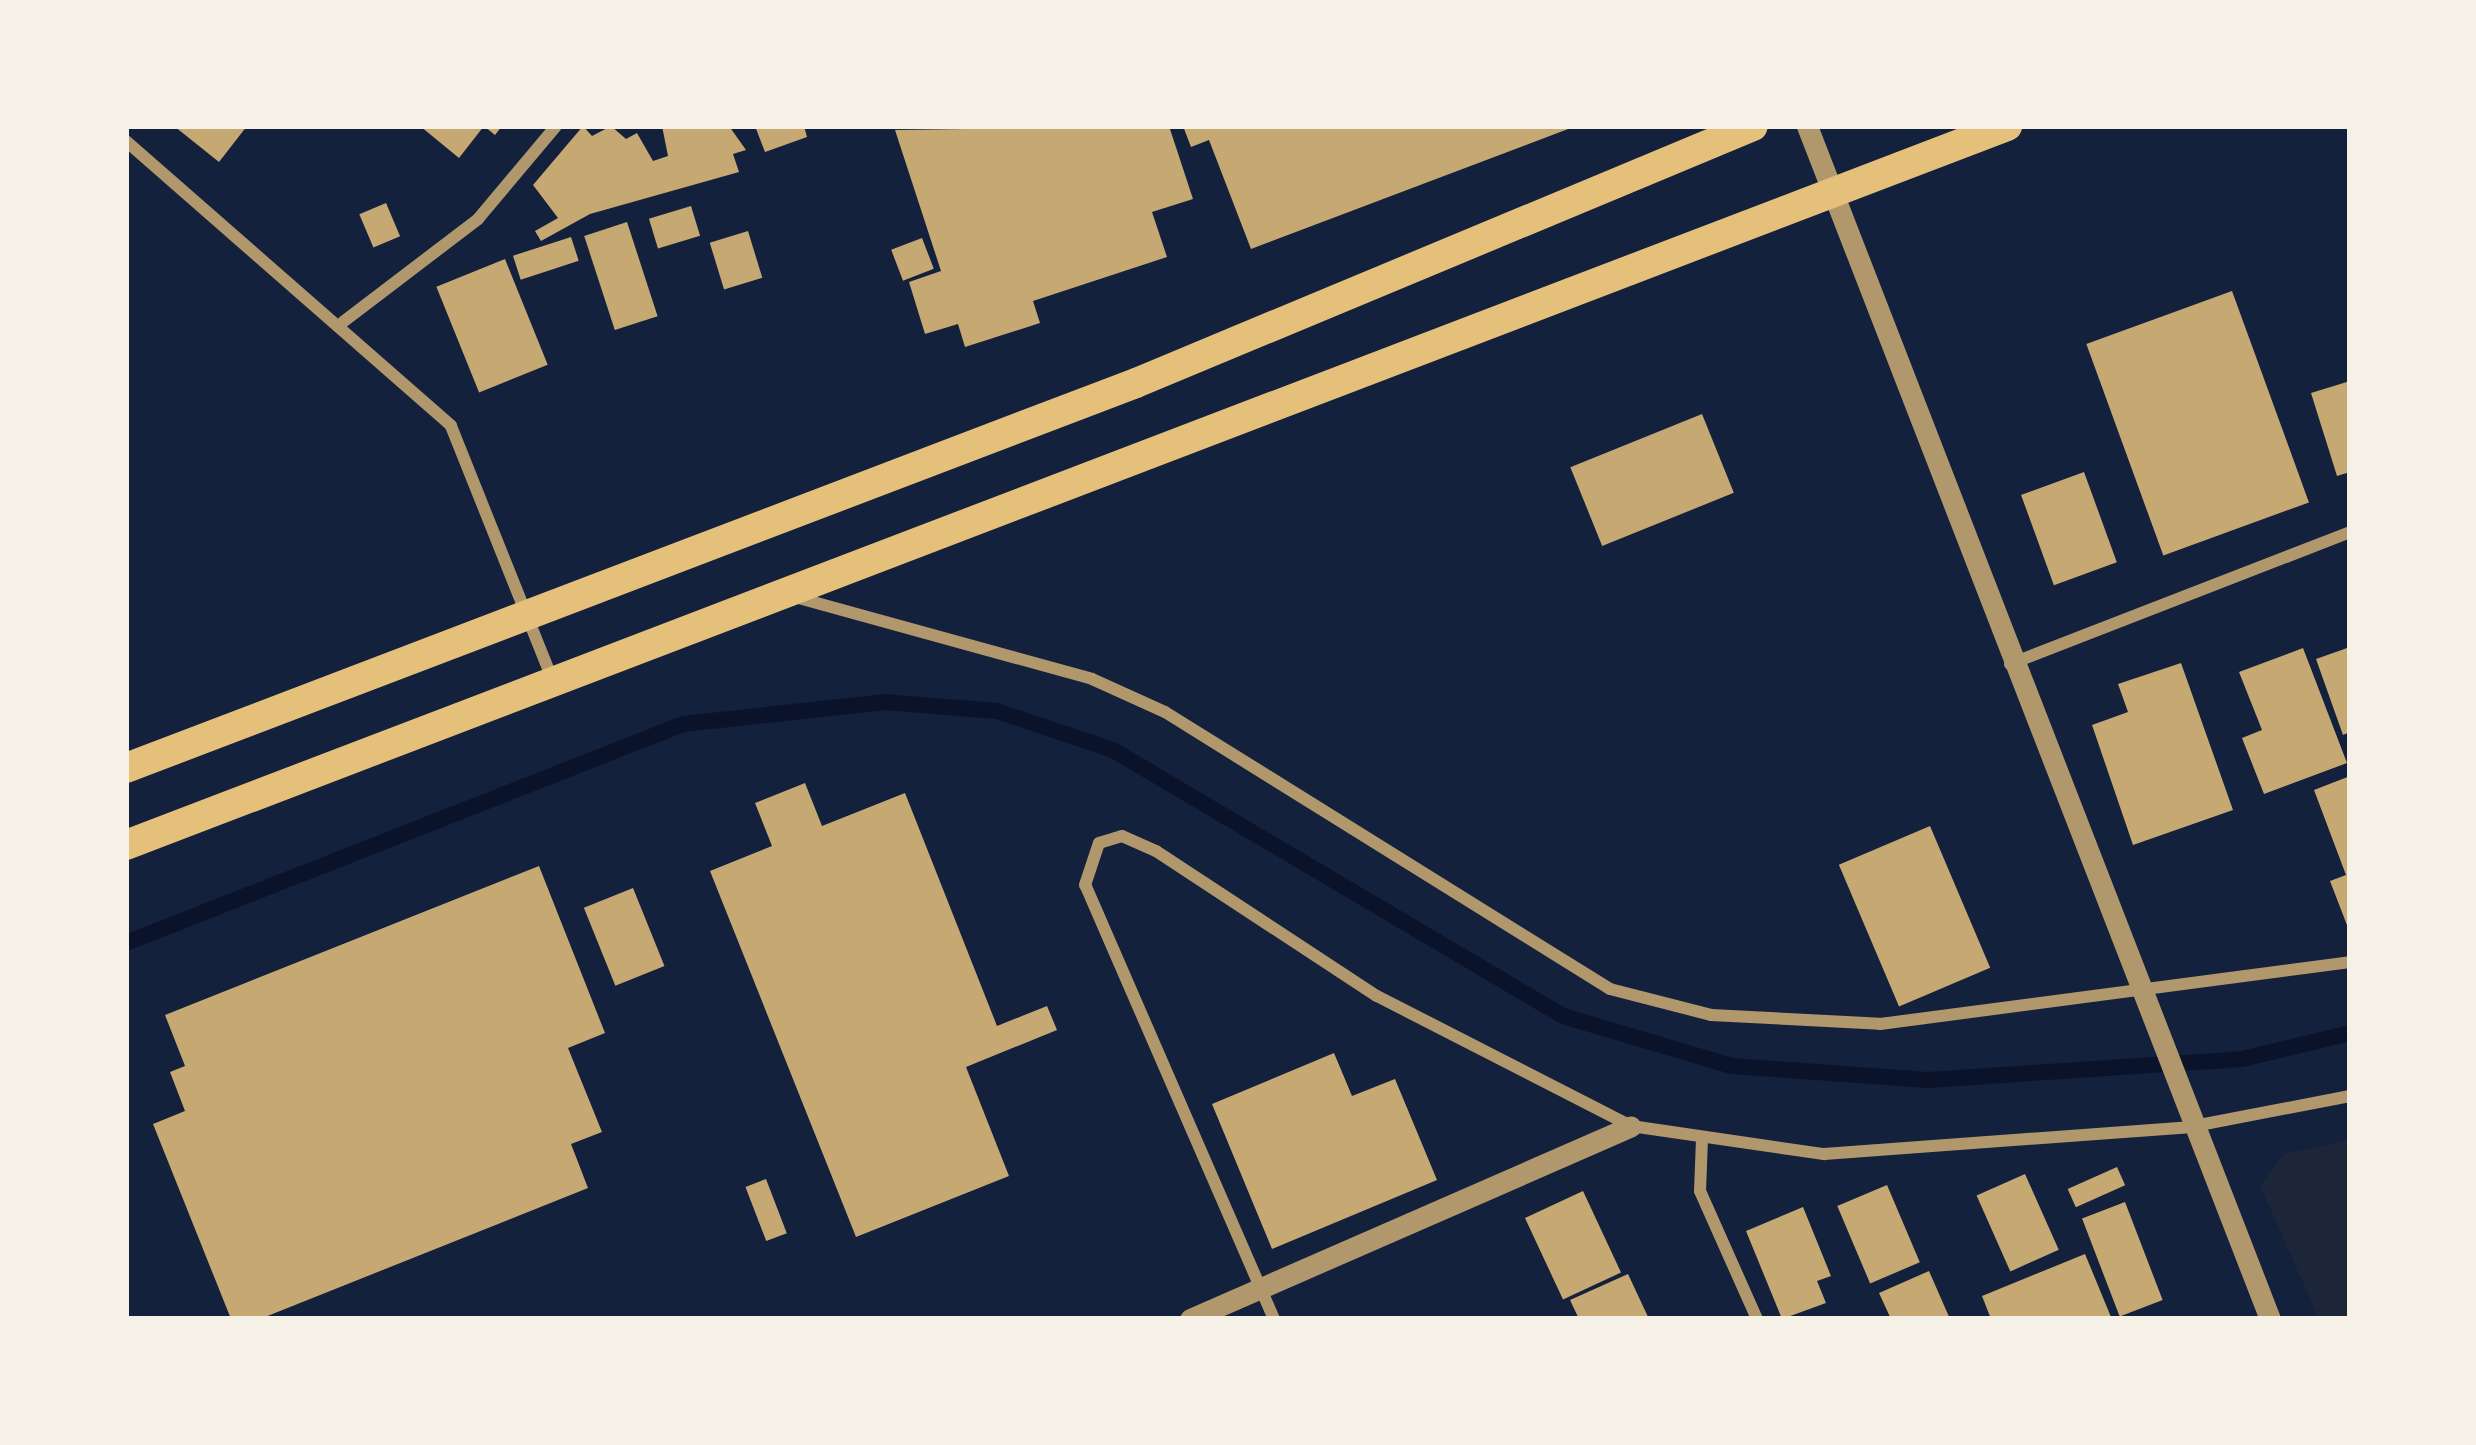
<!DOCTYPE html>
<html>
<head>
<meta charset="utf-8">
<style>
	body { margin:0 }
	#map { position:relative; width:2476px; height:1445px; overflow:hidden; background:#14213d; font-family:"Work Sans",sans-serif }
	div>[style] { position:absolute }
	.green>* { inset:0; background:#1d2539 }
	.stream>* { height:16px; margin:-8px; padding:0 8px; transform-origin:8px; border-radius:8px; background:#0b132b }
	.building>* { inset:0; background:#c6a872; transform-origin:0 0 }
	.minor>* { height:12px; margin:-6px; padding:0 6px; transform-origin:6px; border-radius:6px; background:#b1986c }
	.tertiary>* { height:21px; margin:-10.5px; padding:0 10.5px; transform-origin:10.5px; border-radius:10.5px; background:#b1986c }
	.primary>* { height:30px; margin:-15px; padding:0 15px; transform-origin:15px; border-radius:15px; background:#e5c07b }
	span { translate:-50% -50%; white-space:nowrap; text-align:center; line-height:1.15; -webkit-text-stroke:9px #f6f1e7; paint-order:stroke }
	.frame { position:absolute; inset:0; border:129px solid #f6f1e7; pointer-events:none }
</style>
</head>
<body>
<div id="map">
	<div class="green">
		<i style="clip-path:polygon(2350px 1140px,2350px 1319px,2319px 1319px,2260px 1186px,2284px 1154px)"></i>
	</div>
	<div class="stream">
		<i style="left:126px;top:943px;width:599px;rotate:-21.46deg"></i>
		<i style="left:683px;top:724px;width:202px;rotate:-6.2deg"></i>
		<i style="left:884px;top:702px;width:113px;rotate:4.6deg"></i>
		<i style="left:997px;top:711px;width:122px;rotate:18.6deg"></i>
		<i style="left:1113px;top:750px;width:523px;rotate:30.59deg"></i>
		<i style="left:1563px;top:1016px;width:176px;rotate:16.5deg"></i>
		<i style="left:1732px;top:1066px;width:196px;rotate:4.1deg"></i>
		<i style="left:1928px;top:1080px;width:315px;rotate:-3.8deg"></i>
		<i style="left:2242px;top:1059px;width:111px;rotate:-13.5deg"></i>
	</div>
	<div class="building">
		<i style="clip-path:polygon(174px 126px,247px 126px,219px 162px)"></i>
		<i style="clip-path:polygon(420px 126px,502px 126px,495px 135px,484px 126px,459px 158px)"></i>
		<i style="clip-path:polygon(583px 126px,592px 136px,611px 126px,626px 139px,637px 133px,653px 161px,668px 156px,662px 126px,729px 126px,746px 150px,733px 154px,739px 172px,590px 214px,541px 241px,535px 231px,558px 218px,533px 185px)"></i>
		<i style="clip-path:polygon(755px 126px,804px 126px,807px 137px,765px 152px)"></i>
		<i style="clip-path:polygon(1169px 126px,1193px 199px,1152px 212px,1167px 257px,1033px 301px,1040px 323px,965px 347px,958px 324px,925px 334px,909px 282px,941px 271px,895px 130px)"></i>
		<i style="clip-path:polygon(1183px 126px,1576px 126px,1251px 249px,1209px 140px,1191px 147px)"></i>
		<i style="left:386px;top:203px;width:36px;height:29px;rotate:67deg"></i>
		<i style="left:691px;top:206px;width:31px;height:44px;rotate:73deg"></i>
		<i style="left:627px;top:222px;width:99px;height:45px;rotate:72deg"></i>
		<i style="left:748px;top:231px;width:49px;height:40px;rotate:73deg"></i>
		<i style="left:571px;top:237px;width:25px;height:61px;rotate:72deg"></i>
		<i style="left:922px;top:238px;width:33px;height:33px;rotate:69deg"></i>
		<i style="left:505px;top:259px;width:114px;height:74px;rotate:68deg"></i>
		<i style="left:2232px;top:291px;width:225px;height:155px;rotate:70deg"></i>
		<i style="clip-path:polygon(2350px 381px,2350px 472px,2337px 476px,2311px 393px)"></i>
		<i style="left:1702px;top:414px;width:85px;height:142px;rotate:68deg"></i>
		<i style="left:2084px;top:472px;width:96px;height:67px;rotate:70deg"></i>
		<i style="clip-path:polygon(2350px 647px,2350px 732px,2343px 735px,2316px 659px)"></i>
		<i style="clip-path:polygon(2303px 648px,2347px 763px,2264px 794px,2242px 738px,2262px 730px,2239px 672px)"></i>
		<i style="clip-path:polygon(2181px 663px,2233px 810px,2133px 845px,2092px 725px,2128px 712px,2118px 684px)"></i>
		<i style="clip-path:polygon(2350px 776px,2350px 933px,2330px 881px,2346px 875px,2314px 790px)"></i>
		<i style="clip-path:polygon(805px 783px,822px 826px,905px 793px,997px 1026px,1047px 1006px,1057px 1030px,966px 1067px,1009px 1176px,856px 1237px,710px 871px,772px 846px,755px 803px)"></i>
		<i style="left:1930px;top:826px;width:154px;height:99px;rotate:67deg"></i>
		<i style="clip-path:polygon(539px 866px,605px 1033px,568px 1048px,602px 1132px,571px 1144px,588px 1188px,260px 1319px,231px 1319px,153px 1124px,185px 1111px,170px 1072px,185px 1066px,165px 1015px)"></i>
		<i style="left:633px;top:888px;width:84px;height:53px;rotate:68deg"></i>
		<i style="clip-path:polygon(1334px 1053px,1352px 1096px,1395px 1079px,1437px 1180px,1272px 1249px,1212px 1104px)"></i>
		<i style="left:2117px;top:1167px;width:20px;height:54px;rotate:66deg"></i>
		<i style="left:2025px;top:1174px;width:83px;height:53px;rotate:66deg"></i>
		<i style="left:766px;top:1179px;width:58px;height:22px;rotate:69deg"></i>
		<i style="left:1887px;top:1185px;width:84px;height:54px;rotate:67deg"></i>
		<i style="left:1583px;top:1191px;width:90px;height:64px;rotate:65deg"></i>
		<i style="left:2125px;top:1202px;width:105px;height:46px;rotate:69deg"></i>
		<i style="clip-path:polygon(1803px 1207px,1831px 1276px,1817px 1281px,1826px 1303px,1782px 1319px,1746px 1231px)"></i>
		<i style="clip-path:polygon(2085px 1254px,2111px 1317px,1991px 1319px,1982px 1296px)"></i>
		<i style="clip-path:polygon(1929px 1271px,1950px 1319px,1891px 1319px,1879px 1293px)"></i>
		<i style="clip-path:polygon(1628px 1274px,1649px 1319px,1579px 1319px,1570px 1300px)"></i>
	</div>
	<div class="minor">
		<i style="left:126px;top:141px;width:432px;rotate:41.2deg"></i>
		<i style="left:451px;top:426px;width:272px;rotate:68.2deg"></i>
		<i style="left:343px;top:322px;width:170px;rotate:-37.3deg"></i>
		<i style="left:478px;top:219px;width:121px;rotate:-50deg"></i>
		<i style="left:795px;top:597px;width:308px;rotate:15.4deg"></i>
		<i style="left:1092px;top:679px;width:80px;rotate:24.3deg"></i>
		<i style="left:1165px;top:712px;width:524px;rotate:31.9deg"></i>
		<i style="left:1610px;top:989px;width:104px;rotate:14.4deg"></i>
		<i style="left:1711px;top:1015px;width:169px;rotate:3deg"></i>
		<i style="left:1880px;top:1024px;width:474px;rotate:-7.5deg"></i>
		<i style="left:2010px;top:664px;width:365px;rotate:-21.2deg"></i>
		<i style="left:1702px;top:1139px;width:52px;rotate:92.2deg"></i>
		<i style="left:1700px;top:1191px;width:140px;rotate:66deg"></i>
		<i style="left:1274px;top:1319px;width:473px;rotate:-113.5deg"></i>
		<i style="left:1085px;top:885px;width:44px;rotate:-71.6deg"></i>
		<i style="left:1099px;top:843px;width:24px;rotate:-17deg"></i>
		<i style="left:1122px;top:836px;width:37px;rotate:24deg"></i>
		<i style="left:1156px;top:851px;width:264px;rotate:33.3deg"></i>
		<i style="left:1377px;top:996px;width:285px;rotate:27.1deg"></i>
		<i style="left:1631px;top:1126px;width:195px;rotate:8.3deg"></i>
		<i style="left:1824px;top:1154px;width:366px;rotate:-4.2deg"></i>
		<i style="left:2189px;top:1127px;width:164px;rotate:-10.9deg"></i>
	</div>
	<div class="tertiary">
		<i style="left:1807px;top:126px;width:1280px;rotate:68.79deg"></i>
		<i style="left:1190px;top:1319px;width:481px;rotate:-23.6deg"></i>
	</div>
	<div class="primary">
		<i style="left:126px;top:768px;width:1081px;rotate:-20.87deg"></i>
		<i style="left:1136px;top:383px;width:668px;rotate:-22.61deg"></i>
		<i style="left:126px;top:845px;width:2014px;rotate:-20.92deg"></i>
	</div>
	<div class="frame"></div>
</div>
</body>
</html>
